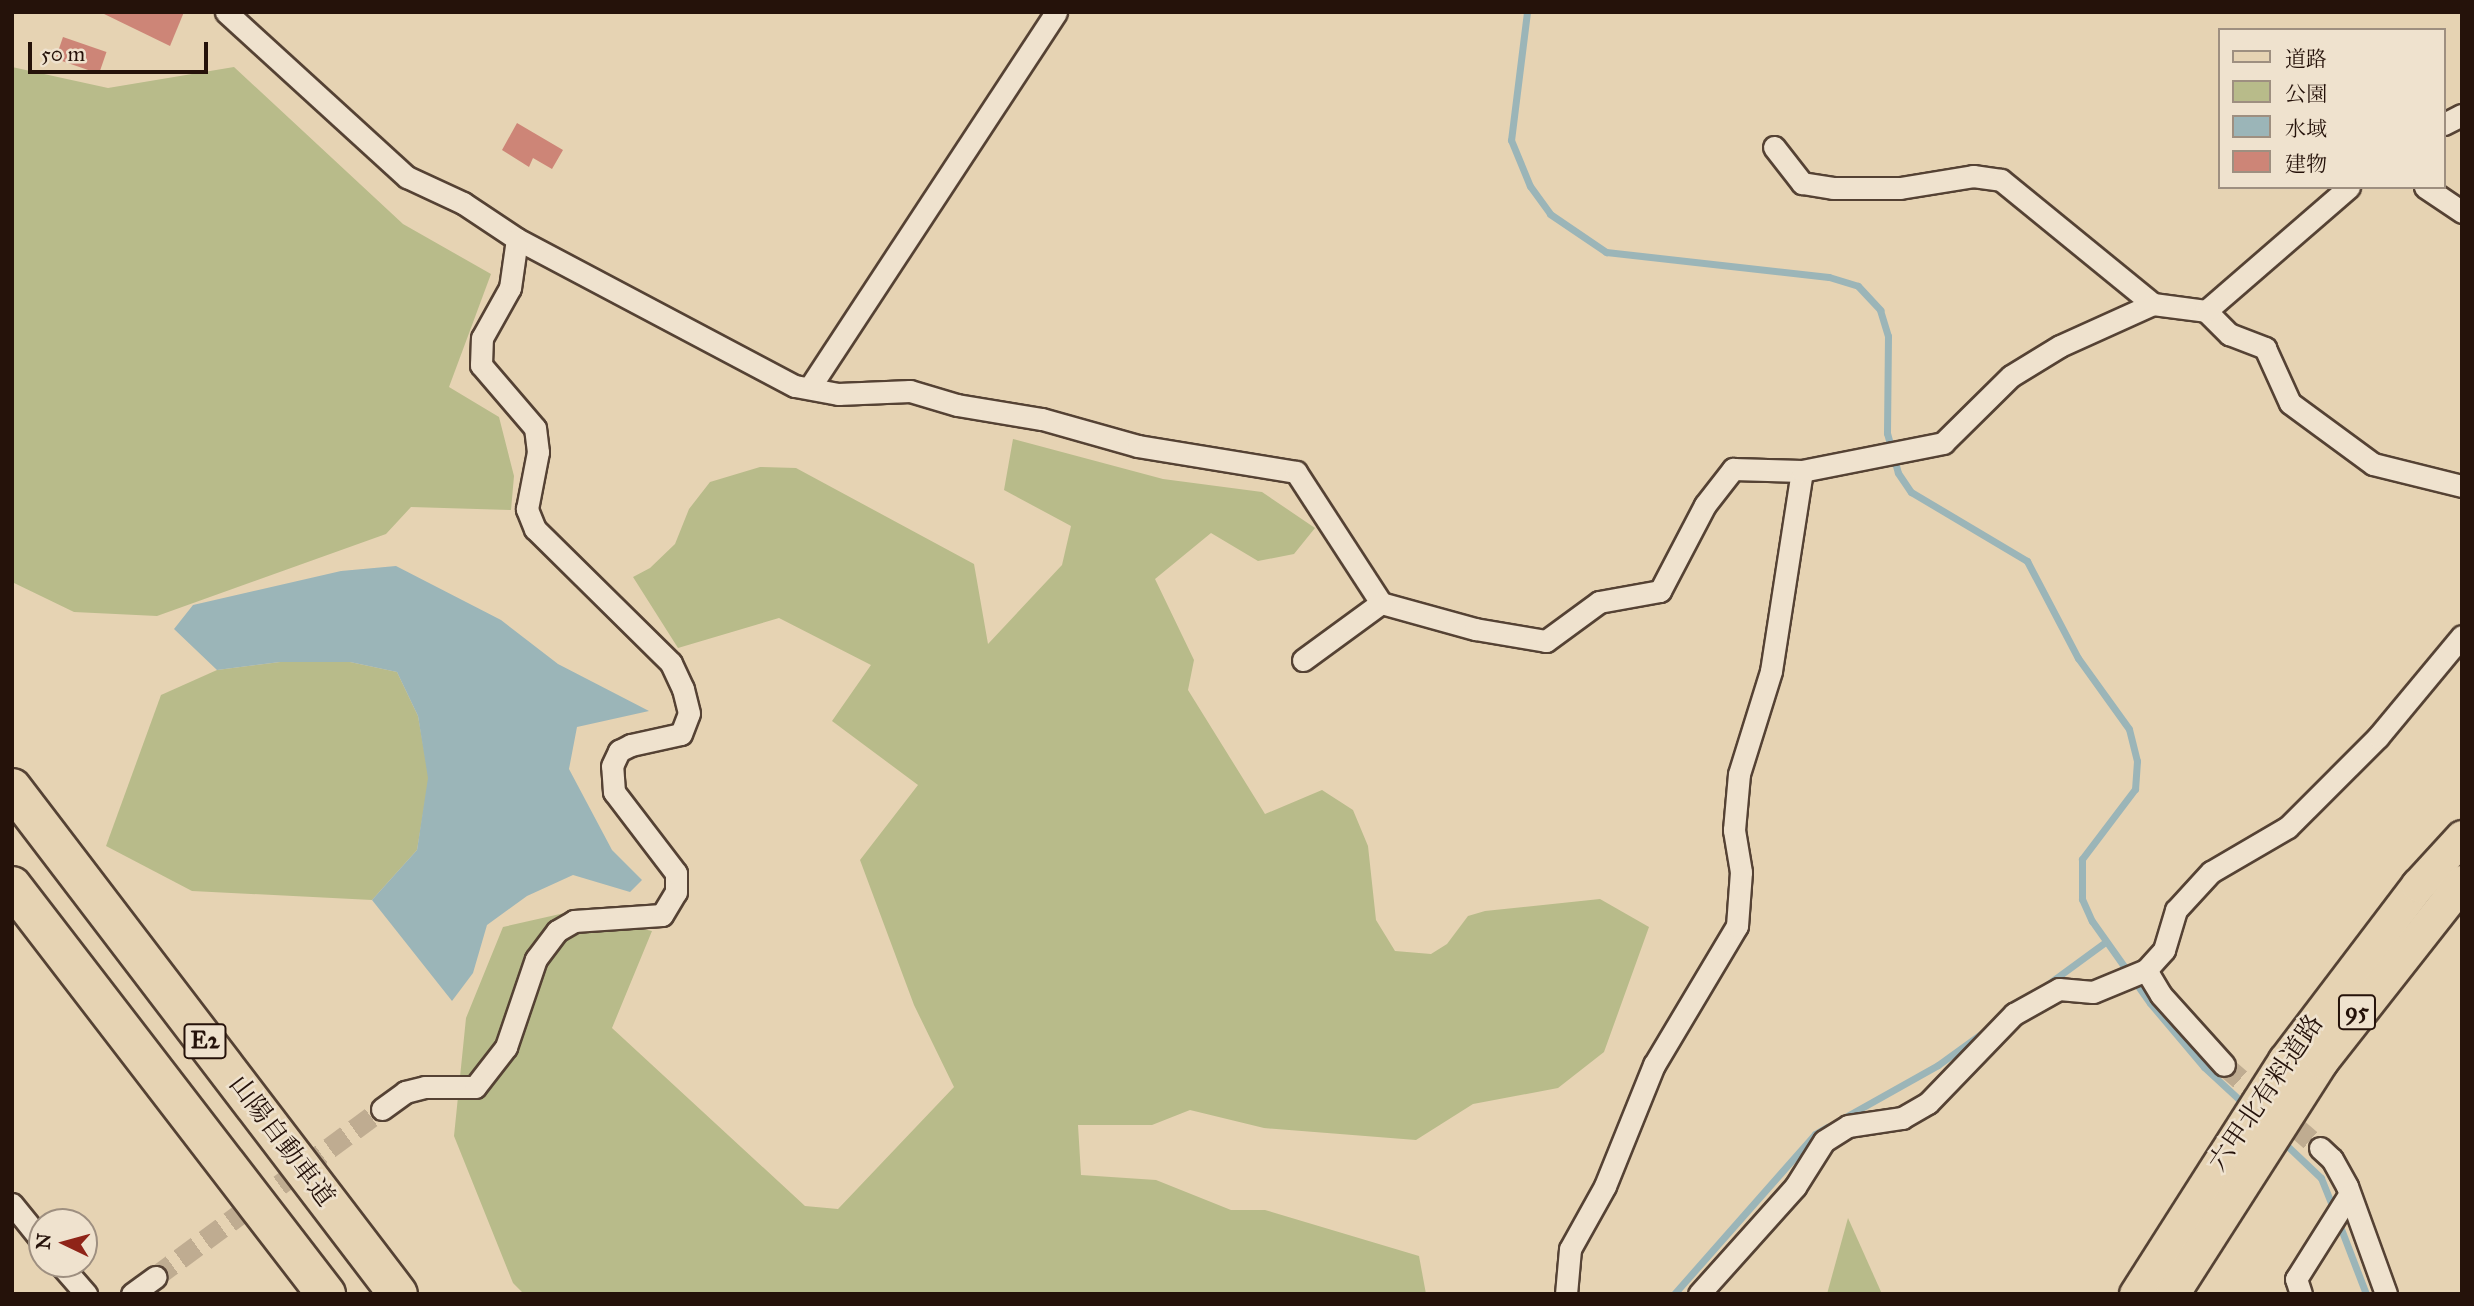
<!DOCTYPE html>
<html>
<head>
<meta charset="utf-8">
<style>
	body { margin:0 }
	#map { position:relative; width:2474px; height:1306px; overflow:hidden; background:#e6d3b3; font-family:"IM FELL Great Primer","Noto Serif JP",serif }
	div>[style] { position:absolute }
	.green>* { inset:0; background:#b8bb8a }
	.water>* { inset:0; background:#9bb5b8 }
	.stream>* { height:7px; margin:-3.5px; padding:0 3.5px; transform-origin:3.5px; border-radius:3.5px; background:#9bb5b8 }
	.building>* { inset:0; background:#cd8577; transform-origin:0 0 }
	.street-tunnel>* { height:21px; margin-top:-10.5px; transform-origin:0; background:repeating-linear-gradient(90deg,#bfac91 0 21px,transparent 0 31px) }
	.roads { filter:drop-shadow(2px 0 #554234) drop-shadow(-2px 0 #554234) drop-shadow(0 2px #554234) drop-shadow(0 -2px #554234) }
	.street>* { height:21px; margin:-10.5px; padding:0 10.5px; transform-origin:10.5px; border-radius:10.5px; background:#efe2ce }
	.primary>* { height:33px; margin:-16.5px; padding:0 16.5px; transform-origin:16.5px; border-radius:16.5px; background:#e6d3b3 }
	.highway>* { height:38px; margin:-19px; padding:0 19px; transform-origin:19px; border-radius:19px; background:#e6d3b3 }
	span { translate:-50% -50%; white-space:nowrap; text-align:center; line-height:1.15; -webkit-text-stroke:5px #efe2ce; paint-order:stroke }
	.shield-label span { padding:2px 5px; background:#efe2ce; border:2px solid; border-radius:5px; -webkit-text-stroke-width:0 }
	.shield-label { font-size:24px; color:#25120a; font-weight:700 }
	.street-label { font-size:26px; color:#25120a }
	.frame { position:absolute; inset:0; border:14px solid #25120a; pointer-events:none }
	.legend { position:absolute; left:2218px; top:28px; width:228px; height:161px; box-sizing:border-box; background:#efe2ce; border:2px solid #9e8f80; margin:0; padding:9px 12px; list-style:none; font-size:21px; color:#25120a }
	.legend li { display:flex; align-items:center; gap:14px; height:35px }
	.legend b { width:35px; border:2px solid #9e8f80 }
	.north { position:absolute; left:28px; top:1208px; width:70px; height:70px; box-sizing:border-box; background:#efe2ce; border:2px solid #9e8f80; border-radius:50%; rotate:275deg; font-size:19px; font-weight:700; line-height:28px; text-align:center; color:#25120a }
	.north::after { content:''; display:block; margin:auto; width:24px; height:32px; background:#8f2418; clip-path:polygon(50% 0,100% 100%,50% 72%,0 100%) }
	.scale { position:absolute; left:28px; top:42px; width:180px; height:32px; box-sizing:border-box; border:4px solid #25120a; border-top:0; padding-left:9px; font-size:21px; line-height:24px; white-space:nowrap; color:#25120a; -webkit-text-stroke:5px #efe2ce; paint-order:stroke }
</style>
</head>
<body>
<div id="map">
	<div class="green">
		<i style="clip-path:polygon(12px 67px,108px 88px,234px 67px,403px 224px,491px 274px,449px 387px,499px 417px,514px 476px,511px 510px,411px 507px,386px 534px,157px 616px,74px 612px,12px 582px)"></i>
		<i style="clip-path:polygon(1013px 439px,1163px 479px,1262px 492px,1315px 528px,1294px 554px,1258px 561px,1211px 533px,1155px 579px,1194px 660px,1188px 690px,1265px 814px,1322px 790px,1353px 810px,1368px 846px,1376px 920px,1395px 951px,1431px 954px,1447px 944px,1468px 916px,1485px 911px,1600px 899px,1649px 927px,1604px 1052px,1558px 1088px,1473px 1104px,1416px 1140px,1264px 1128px,1190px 1110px,1152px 1125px,1078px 1125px,1081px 1175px,1156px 1180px,1231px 1210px,1265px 1210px,1419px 1256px,1426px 1294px,524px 1294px,513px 1283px,454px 1136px,466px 1018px,503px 927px,569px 912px,652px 931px,612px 1028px,805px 1206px,838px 1209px,954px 1087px,914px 1005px,860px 860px,918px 785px,832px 721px,871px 665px,779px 618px,678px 648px,633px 577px,650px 568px,675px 544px,689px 509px,710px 482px,760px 467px,796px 468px,974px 564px,988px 644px,1062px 565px,1071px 526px,1004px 490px)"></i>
		<i style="clip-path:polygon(280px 662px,350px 662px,397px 672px,418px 716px,429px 778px,417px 850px,372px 900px,192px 891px,106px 846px,161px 695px,217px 670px)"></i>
		<i style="clip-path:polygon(1848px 1218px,1882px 1294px,1827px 1294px)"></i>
	</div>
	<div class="water">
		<i style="clip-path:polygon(396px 566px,501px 620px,558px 664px,649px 711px,577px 727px,569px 769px,612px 850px,642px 880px,630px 892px,573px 875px,527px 896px,487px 925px,473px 973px,452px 1001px,372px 900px,417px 850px,428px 778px,418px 716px,397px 672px,350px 662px,280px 662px,217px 670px,174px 629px,193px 605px,341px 571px)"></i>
	</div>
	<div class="stream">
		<i style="left:1527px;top:12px;width:129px;rotate:97.1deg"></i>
		<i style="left:1511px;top:140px;width:50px;rotate:67.6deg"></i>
		<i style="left:1530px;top:186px;width:34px;rotate:54deg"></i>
		<i style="left:1550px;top:214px;width:68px;rotate:34.2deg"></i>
		<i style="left:1606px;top:252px;width:224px;rotate:6.4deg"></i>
		<i style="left:1829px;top:277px;width:30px;rotate:17deg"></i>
		<i style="left:1858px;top:286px;width:33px;rotate:47deg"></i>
		<i style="left:1880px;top:310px;width:27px;rotate:73deg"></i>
		<i style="left:1888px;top:336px;width:97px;rotate:90.6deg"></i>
		<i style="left:1887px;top:433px;width:41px;rotate:74.6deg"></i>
		<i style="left:1898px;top:473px;width:23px;rotate:56deg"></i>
		<i style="left:1911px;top:492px;width:135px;rotate:30.7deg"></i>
		<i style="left:2027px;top:561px;width:110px;rotate:62.3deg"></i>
		<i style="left:2078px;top:658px;width:87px;rotate:54.3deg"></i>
		<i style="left:2129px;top:729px;width:33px;rotate:76deg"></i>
		<i style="left:2137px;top:761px;width:28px;rotate:94deg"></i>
		<i style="left:2135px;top:789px;width:88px;rotate:127.1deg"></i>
		<i style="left:2082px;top:859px;width:40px;rotate:90deg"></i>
		<i style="left:2082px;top:899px;width:24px;rotate:66deg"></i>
		<i style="left:2092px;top:921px;width:100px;rotate:54.7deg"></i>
		<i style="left:2150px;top:1003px;width:84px;rotate:49.8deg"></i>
		<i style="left:2204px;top:1067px;width:56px;rotate:42.8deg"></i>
		<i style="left:2048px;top:984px;width:69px;rotate:-36.2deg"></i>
		<i style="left:1840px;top:1120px;width:112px;rotate:-29.3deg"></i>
		<i style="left:1938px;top:1065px;width:58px;rotate:-35.9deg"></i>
		<i style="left:2281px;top:1140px;width:55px;rotate:43.5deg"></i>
		<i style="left:2321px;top:1178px;width:35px;rotate:68deg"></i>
		<i style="left:2338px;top:1221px;width:78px;rotate:69deg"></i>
		<i style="left:1674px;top:1294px;width:213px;rotate:-48.6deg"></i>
		<i style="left:1815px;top:1134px;width:14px;rotate:-30deg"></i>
	</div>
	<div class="building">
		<i style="clip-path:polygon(100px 12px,184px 12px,170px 46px)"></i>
		<i style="left:63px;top:37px;width:46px;height:23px;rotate:19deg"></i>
		<i style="clip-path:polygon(517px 123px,563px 150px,552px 169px,533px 158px,529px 167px,502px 150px)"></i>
	</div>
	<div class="street-tunnel">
		<i style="left:2224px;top:1065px;width:127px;rotate:40.8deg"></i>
		<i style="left:155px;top:1277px;width:282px;rotate:-36.5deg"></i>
	</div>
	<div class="roads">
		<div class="street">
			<i style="left:226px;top:12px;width:245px;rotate:42.4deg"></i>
			<i style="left:407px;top:177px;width:62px;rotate:24.9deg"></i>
			<i style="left:463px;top:203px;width:65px;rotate:33.7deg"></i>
			<i style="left:517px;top:239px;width:314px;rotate:27.9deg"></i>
			<i style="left:795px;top:386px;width:44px;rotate:10.5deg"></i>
			<i style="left:838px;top:394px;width:72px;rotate:-2.4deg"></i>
			<i style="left:910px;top:391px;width:49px;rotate:16.6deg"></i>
			<i style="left:957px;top:405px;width:86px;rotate:9.4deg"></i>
			<i style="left:1042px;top:419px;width:100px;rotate:15.7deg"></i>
			<i style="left:1138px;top:446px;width:160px;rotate:9.3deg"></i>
			<i style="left:1296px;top:472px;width:156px;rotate:57deg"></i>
			<i style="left:1381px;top:603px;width:98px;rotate:15.5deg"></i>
			<i style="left:1475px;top:629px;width:72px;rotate:9.6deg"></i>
			<i style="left:1546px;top:641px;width:66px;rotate:-36.3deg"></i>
			<i style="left:1599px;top:602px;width:62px;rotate:-10.2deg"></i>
			<i style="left:1660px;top:591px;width:97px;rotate:-62.4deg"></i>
			<i style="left:1705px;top:505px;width:46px;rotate:-52.1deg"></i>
			<i style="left:1733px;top:469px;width:69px;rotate:1.7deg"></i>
			<i style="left:2444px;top:124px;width:20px;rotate:-27deg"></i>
			<i style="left:1774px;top:147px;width:46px;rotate:52.1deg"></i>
			<i style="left:1802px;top:183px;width:31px;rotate:9deg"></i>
			<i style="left:1833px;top:188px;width:67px"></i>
			<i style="left:1900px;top:188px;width:74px;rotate:-9.3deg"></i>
			<i style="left:1973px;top:176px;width:28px;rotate:8deg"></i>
			<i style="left:2001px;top:180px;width:196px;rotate:39.2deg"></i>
			<i style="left:2425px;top:187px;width:45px;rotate:34deg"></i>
			<i style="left:2206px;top:311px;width:33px;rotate:45deg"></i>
			<i style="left:2229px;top:334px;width:39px;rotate:21deg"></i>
			<i style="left:2265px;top:348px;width:60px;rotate:65.6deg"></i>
			<i style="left:2290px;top:403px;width:103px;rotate:36.3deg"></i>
			<i style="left:2373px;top:464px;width:92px;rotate:13.9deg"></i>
			<i style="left:810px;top:387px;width:448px;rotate:-56.7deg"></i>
			<i style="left:1303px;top:660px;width:97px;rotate:-36.2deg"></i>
			<i style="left:2146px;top:970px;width:29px;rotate:59deg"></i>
			<i style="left:2161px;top:995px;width:94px;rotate:48deg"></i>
			<i style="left:382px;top:1109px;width:29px;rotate:-36deg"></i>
			<i style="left:405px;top:1092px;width:21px;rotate:-14deg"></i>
			<i style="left:425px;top:1087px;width:50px"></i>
			<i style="left:475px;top:1087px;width:51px;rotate:-52.2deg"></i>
			<i style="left:506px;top:1047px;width:93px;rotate:-71.2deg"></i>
			<i style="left:536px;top:959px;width:35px;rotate:-53deg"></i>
			<i style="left:557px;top:931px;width:20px;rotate:-30deg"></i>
			<i style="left:574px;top:921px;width:88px;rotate:-3.9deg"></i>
			<i style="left:662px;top:915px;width:27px;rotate:-59deg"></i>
			<i style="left:676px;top:892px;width:19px;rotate:-90deg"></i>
			<i style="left:676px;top:873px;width:102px;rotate:-127.4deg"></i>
			<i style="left:614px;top:792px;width:26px;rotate:-94deg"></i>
			<i style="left:612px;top:766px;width:17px;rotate:-65deg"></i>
			<i style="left:619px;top:751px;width:13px;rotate:-27deg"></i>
			<i style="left:631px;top:745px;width:51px;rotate:-12.4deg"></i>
			<i style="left:681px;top:734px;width:22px;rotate:-69deg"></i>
			<i style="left:689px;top:713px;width:25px;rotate:-104deg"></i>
			<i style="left:683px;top:689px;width:29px;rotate:-115deg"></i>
			<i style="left:671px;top:663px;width:191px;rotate:-135.4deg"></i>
			<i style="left:535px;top:529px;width:22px;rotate:-112deg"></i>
			<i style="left:527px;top:509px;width:58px;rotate:-79.1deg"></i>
			<i style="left:538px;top:452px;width:24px;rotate:-97deg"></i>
			<i style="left:535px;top:428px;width:83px;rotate:-130.6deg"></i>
			<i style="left:481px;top:365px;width:27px;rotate:-88deg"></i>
			<i style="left:482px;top:338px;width:57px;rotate:-60.8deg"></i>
			<i style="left:510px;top:288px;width:49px;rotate:-81.9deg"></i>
			<i style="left:2320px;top:1148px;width:16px;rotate:43deg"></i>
			<i style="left:2332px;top:1159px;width:31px;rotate:61deg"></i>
			<i style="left:2347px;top:1186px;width:115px;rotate:70.1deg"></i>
			<i style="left:12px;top:1204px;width:48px;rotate:51deg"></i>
			<i style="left:60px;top:1264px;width:40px;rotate:49deg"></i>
			<i style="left:132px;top:1294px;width:29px;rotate:-36deg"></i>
			<i style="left:1566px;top:1294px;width:45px;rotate:-84.9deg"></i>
			<i style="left:1570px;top:1249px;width:72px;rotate:-60.9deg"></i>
			<i style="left:1605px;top:1186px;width:131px;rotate:-68deg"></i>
			<i style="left:1654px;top:1065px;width:162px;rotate:-59.2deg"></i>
			<i style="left:1737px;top:926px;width:54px;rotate:-85.8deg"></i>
			<i style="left:1741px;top:872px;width:43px;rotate:-99.5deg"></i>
			<i style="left:1734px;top:830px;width:56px;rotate:-84.9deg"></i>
			<i style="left:1739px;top:774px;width:108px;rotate:-72.7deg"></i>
			<i style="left:1771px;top:671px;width:202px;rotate:-81.2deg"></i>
			<i style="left:1802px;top:471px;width:144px;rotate:-11.2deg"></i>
			<i style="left:1943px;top:443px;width:95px;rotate:-44.6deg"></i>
			<i style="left:2011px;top:376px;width:57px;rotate:-31.5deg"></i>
			<i style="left:2060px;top:346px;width:102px;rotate:-24.3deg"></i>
			<i style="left:2153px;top:304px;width:53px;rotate:7.5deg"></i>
			<i style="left:2206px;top:311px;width:189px;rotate:-40.9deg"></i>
			<i style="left:1699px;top:1294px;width:144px;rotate:-48.1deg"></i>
			<i style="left:1795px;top:1187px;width:54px;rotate:-57.8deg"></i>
			<i style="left:1824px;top:1141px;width:28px;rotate:-32deg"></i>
			<i style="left:1848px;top:1126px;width:55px;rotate:-8.4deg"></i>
			<i style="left:1902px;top:1118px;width:30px;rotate:-30deg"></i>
			<i style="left:1928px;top:1103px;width:124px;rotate:-46deg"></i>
			<i style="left:2014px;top:1014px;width:51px;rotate:-29.1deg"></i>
			<i style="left:2059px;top:989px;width:34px;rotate:5deg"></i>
			<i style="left:2093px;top:992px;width:57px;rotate:-22.5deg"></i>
			<i style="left:2146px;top:970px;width:27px;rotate:-48deg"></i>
			<i style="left:2164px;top:950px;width:42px;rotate:-73.3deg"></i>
			<i style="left:2176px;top:910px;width:52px;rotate:-47.4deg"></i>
			<i style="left:2211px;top:872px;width:89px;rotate:-30.3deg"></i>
			<i style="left:2288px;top:827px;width:127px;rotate:-45deg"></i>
			<i style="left:2378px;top:737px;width:131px;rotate:-50.3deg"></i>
			<i style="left:2301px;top:1294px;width:16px;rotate:-108deg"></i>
			<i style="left:2296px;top:1279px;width:99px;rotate:-57.8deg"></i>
		</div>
		<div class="primary">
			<i style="left:2136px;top:1294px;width:277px;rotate:-57.5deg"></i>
			<i style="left:2285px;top:1060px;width:220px;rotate:-52.8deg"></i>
			<i style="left:2418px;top:885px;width:65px;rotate:-47.5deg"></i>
			<i style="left:2172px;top:1294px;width:277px;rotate:-57.4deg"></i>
			<i style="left:2321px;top:1061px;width:228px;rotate:-51.8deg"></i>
		</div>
		<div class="highway">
			<i style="left:12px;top:788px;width:636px;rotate:52.66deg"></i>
			<i style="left:12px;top:886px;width:515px;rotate:52.42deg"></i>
		</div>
	</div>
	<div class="shield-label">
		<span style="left:2357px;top:1012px">95</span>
		<span style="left:205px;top:1041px">E2</span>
	</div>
	<div class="street-label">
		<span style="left:2266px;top:1093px;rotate:-56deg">六甲北有料道路</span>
		<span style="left:282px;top:1141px;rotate:53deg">山陽自動車道</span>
	</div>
	<div class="frame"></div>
	<ul class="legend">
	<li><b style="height:9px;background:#e6d3b3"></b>道路</li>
	<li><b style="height:19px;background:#b8bb8a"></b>公園</li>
	<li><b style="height:19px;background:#9bb5b8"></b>水域</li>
	<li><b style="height:19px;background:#cd8577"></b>建物</li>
	</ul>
	<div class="north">N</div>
	<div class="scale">50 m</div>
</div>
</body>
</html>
